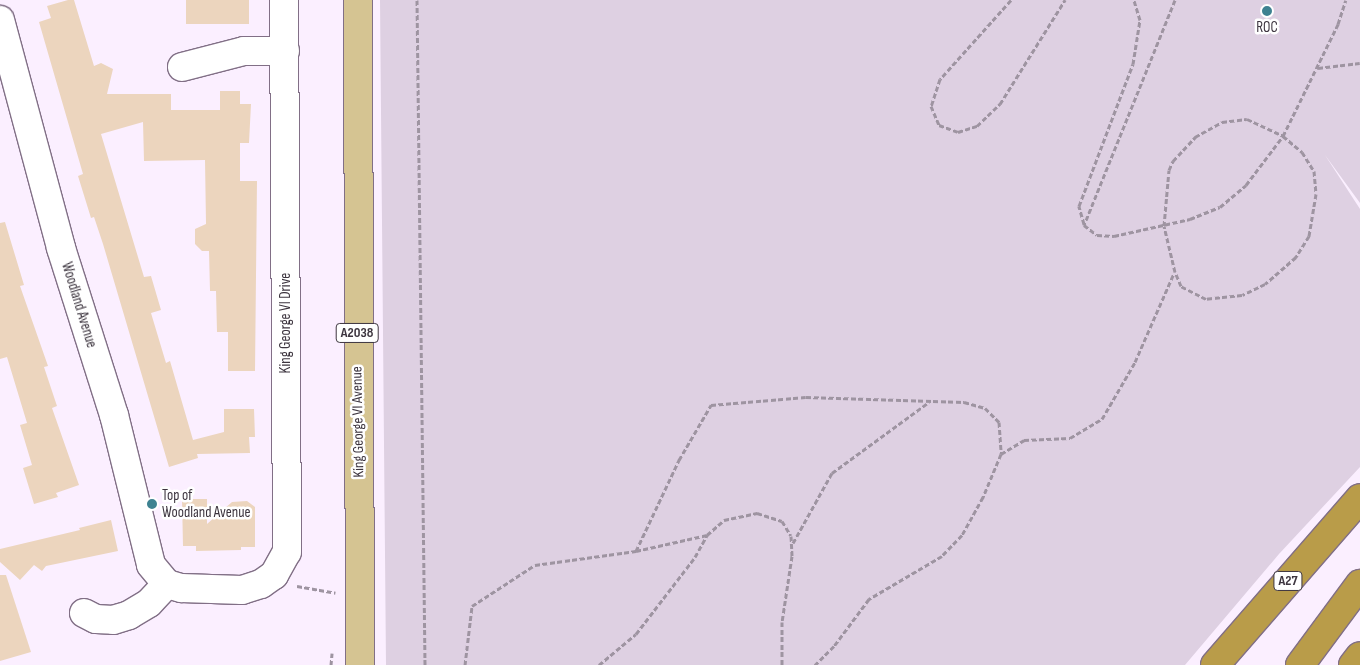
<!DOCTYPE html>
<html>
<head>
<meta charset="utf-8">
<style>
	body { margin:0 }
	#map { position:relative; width:1360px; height:665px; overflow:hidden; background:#fbefff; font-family:"Sofia Sans Condensed",sans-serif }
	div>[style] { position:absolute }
	.green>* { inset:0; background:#ded0e2 }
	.building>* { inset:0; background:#ecd5be; transform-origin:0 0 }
	.path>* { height:3px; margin-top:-1.5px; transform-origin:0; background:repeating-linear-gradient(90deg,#9e94a1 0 5px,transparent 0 7.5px) }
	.roads { filter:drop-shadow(1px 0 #816f86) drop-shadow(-1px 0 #816f86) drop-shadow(0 1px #816f86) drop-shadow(0 -1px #816f86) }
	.minor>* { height:28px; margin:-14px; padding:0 14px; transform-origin:14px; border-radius:14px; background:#fff }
	.major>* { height:28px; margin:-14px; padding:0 14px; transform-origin:14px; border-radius:14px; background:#d5c492 }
	.highway>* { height:28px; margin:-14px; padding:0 14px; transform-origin:14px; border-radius:14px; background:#b99c49 }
	.dots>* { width:14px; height:14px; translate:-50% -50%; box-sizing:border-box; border:2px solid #fff; border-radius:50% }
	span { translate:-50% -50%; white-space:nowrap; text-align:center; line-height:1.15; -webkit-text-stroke:5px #fff; paint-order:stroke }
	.shield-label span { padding:1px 4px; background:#fff; border:1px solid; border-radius:4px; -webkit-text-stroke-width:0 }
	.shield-label { font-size:14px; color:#3d353f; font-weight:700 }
	.poi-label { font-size:15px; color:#3d353f }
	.left { translate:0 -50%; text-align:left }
	.street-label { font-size:15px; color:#3d353f }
</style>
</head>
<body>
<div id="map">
	<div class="green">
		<i style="clip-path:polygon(380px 0,1360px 0,1360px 203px,1325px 155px,1360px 209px,1360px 467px,1279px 554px,1185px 665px,386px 665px)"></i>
	</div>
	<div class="building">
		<i style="clip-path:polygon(68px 0,74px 0,94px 66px,101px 63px,113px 69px,107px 94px,171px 94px,171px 110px,220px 110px,220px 91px,240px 91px,240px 104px,251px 104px,249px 143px,240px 143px,240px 181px,257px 181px,255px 371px,228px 371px,228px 332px,217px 332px,216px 291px,210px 291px,209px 251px,202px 251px,195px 244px,195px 229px,206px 224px,205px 160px,144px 161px,143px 122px,101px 134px,144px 277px,151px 276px,161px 310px,151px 313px,166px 363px,170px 361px,193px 440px,224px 432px,224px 409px,254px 409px,255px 437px,249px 437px,250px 453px,197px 454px,198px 458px,169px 467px,103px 244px,94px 217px,91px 218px,78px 176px,83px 174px,39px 22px,51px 18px,47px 6px)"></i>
		<i style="left:186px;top:0;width:63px;height:24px"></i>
		<i style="clip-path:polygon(5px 222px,24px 285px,20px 286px,48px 366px,44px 367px,57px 406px,52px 408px,79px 485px,56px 493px,58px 497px,34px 504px,23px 468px,32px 465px,20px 425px,27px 423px,7px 357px,0 359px,0 223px)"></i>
		<i style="clip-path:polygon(182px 499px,207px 499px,207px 524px,232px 502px,247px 501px,255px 507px,255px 547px,241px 547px,241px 550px,196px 551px,196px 546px,183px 546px)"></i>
		<i style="clip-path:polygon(111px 520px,118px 551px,46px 566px,42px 571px,34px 565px,20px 580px,0 562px,0 549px,80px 530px,79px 528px)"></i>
		<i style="clip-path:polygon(0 575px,6px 575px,31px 652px,0 661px)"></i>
	</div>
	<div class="path">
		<i style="left:417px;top:0;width:665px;rotate:89.31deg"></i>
		<i style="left:1011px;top:0;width:106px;rotate:131.9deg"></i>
		<i style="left:940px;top:79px;width:28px;rotate:108deg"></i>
		<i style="left:931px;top:106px;width:21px;rotate:67deg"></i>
		<i style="left:939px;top:125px;width:20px;rotate:20deg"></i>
		<i style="left:958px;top:132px;width:20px;rotate:-18deg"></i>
		<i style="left:977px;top:126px;width:32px;rotate:-44deg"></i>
		<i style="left:1000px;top:104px;width:123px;rotate:-58deg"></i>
		<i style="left:1175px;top:0;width:243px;rotate:112deg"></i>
		<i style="left:1084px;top:225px;width:16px;rotate:38deg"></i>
		<i style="left:1097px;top:235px;width:17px;rotate:3deg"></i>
		<i style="left:1114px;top:236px;width:78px;rotate:-12.6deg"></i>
		<i style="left:1190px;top:219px;width:32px;rotate:-22deg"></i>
		<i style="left:1220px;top:207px;width:34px;rotate:-40deg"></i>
		<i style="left:1246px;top:185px;width:61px;rotate:-52.9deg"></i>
		<i style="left:1283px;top:136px;width:125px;rotate:-63.8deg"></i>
		<i style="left:1338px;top:24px;width:25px;rotate:-72deg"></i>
		<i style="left:1318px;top:68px;width:42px;rotate:-6.8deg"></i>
		<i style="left:1247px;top:119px;width:40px;rotate:25deg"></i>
		<i style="left:1283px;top:136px;width:25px;rotate:40deg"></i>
		<i style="left:1302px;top:152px;width:22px;rotate:58deg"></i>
		<i style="left:1314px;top:171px;width:23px;rotate:85deg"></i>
		<i style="left:1316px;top:194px;width:43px;rotate:99.5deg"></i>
		<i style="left:1309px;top:236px;width:25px;rotate:122deg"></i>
		<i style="left:1296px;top:257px;width:41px;rotate:138.9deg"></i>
		<i style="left:1265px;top:284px;width:25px;rotate:154deg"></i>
		<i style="left:1242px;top:295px;width:36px;rotate:174deg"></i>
		<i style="left:1206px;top:299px;width:28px;rotate:-153deg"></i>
		<i style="left:1181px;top:286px;width:15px;rotate:-113deg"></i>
		<i style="left:1175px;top:272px;width:47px;rotate:-103.4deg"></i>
		<i style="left:1164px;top:226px;width:56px;rotate:-84.9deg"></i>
		<i style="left:1169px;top:170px;width:10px;rotate:-66deg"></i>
		<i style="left:1173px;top:161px;width:33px;rotate:-47deg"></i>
		<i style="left:1195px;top:137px;width:31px;rotate:-29deg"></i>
		<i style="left:1222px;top:122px;width:25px;rotate:-7deg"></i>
		<i style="left:1084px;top:224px;width:19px;rotate:-106deg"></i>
		<i style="left:1079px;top:206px;width:152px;rotate:-69.2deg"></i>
		<i style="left:1133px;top:64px;width:45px;rotate:-81deg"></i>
		<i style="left:1140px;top:20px;width:21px;rotate:-107deg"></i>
		<i style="left:1001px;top:454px;width:27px;rotate:-31deg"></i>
		<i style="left:1024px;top:440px;width:46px;rotate:-2.5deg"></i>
		<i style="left:1070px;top:438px;width:37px;rotate:-31deg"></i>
		<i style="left:1102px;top:419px;width:66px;rotate:-59.9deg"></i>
		<i style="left:1135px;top:362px;width:97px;rotate:-66.3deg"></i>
		<i style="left:793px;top:543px;width:80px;rotate:-60.9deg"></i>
		<i style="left:832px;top:473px;width:120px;rotate:-36.2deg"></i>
		<i style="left:636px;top:551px;width:101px;rotate:-64.7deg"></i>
		<i style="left:679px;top:460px;width:64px;rotate:-59.8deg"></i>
		<i style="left:711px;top:405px;width:95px;rotate:-4.8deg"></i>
		<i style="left:806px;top:397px;width:158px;rotate:1.8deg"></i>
		<i style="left:964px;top:402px;width:22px;rotate:16deg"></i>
		<i style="left:985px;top:408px;width:20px;rotate:45deg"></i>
		<i style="left:999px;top:422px;width:32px;rotate:86deg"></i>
		<i style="left:1001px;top:454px;width:47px;rotate:112.7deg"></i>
		<i style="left:983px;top:497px;width:43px;rotate:118.9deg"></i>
		<i style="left:962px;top:535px;width:29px;rotate:134deg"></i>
		<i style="left:942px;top:556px;width:85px;rotate:149.5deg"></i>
		<i style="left:869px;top:599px;width:59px;rotate:126.7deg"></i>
		<i style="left:834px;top:646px;width:27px;rotate:135deg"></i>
		<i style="left:297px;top:586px;width:39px;rotate:10deg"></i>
		<i style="left:331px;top:665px;width:12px;rotate:-85deg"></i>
		<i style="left:465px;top:665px;width:59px;rotate:-83.2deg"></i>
		<i style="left:472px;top:606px;width:75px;rotate:-33.1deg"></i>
		<i style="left:535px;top:565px;width:102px;rotate:-7.9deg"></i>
		<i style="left:636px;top:551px;width:73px;rotate:-12.7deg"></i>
		<i style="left:707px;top:535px;width:23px;rotate:-41deg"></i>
		<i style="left:724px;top:520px;width:34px;rotate:-12deg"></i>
		<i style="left:757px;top:513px;width:26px;rotate:18deg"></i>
		<i style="left:782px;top:521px;width:17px;rotate:59deg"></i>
		<i style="left:791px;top:536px;width:20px;rotate:87deg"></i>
		<i style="left:792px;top:556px;width:67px;rotate:98.6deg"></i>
		<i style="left:782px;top:622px;width:43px;rotate:90deg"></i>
		<i style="left:599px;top:665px;width:48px;rotate:-40deg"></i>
		<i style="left:636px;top:634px;width:97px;rotate:-52.5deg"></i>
		<i style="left:695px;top:557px;width:25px;rotate:-61deg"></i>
	</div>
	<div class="roads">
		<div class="minor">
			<i style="left:0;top:20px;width:236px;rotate:75deg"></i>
			<i style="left:61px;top:248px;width:175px;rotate:72.4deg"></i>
			<i style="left:114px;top:415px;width:154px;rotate:76.1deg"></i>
			<i style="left:151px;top:565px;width:25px;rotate:50deg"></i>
			<i style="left:167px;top:584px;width:15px;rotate:16deg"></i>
			<i style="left:181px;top:588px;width:61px;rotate:1.9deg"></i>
			<i style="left:242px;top:590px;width:20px;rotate:-18deg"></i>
			<i style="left:261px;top:584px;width:16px;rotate:-35deg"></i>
			<i style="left:274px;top:575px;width:26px;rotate:-61deg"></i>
			<i style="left:287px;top:552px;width:552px;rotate:-90.31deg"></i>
			<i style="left:182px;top:67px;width:64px;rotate:-14.5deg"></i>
			<i style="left:244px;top:51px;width:41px"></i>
			<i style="left:84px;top:613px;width:13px;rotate:27deg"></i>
			<i style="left:96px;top:619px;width:17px;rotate:3deg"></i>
			<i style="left:113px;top:620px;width:17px;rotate:-17deg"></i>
			<i style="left:129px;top:615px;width:23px;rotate:-31deg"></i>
			<i style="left:149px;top:603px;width:26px;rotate:-47deg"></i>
		</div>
		<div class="major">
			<i style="left:358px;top:0;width:665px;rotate:89.83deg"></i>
		</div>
		<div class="highway">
			<i style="left:1215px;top:665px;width:221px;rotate:-49deg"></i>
			<i style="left:1300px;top:665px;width:101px;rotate:-53.5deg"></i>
			<i style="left:1353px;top:665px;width:11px;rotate:-52deg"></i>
		</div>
	</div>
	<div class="dots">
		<i style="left:1267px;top:11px;background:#3e8291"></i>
		<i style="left:152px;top:504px;background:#3e8291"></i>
	</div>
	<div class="shield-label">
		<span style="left:357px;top:333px">A2038</span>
		<span style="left:1288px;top:581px">A27</span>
	</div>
	<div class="poi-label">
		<span style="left:1267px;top:28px">ROC</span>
		<span class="left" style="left:162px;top:504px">Top of<br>Woodland Avenue</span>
	</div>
	<div class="street-label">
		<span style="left:79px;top:305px;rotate:73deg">Woodland Avenue</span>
		<span style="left:286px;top:323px;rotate:-90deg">King George VI Drive</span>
		<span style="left:358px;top:422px;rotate:-91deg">King George VI Avenue</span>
	</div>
</div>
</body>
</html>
